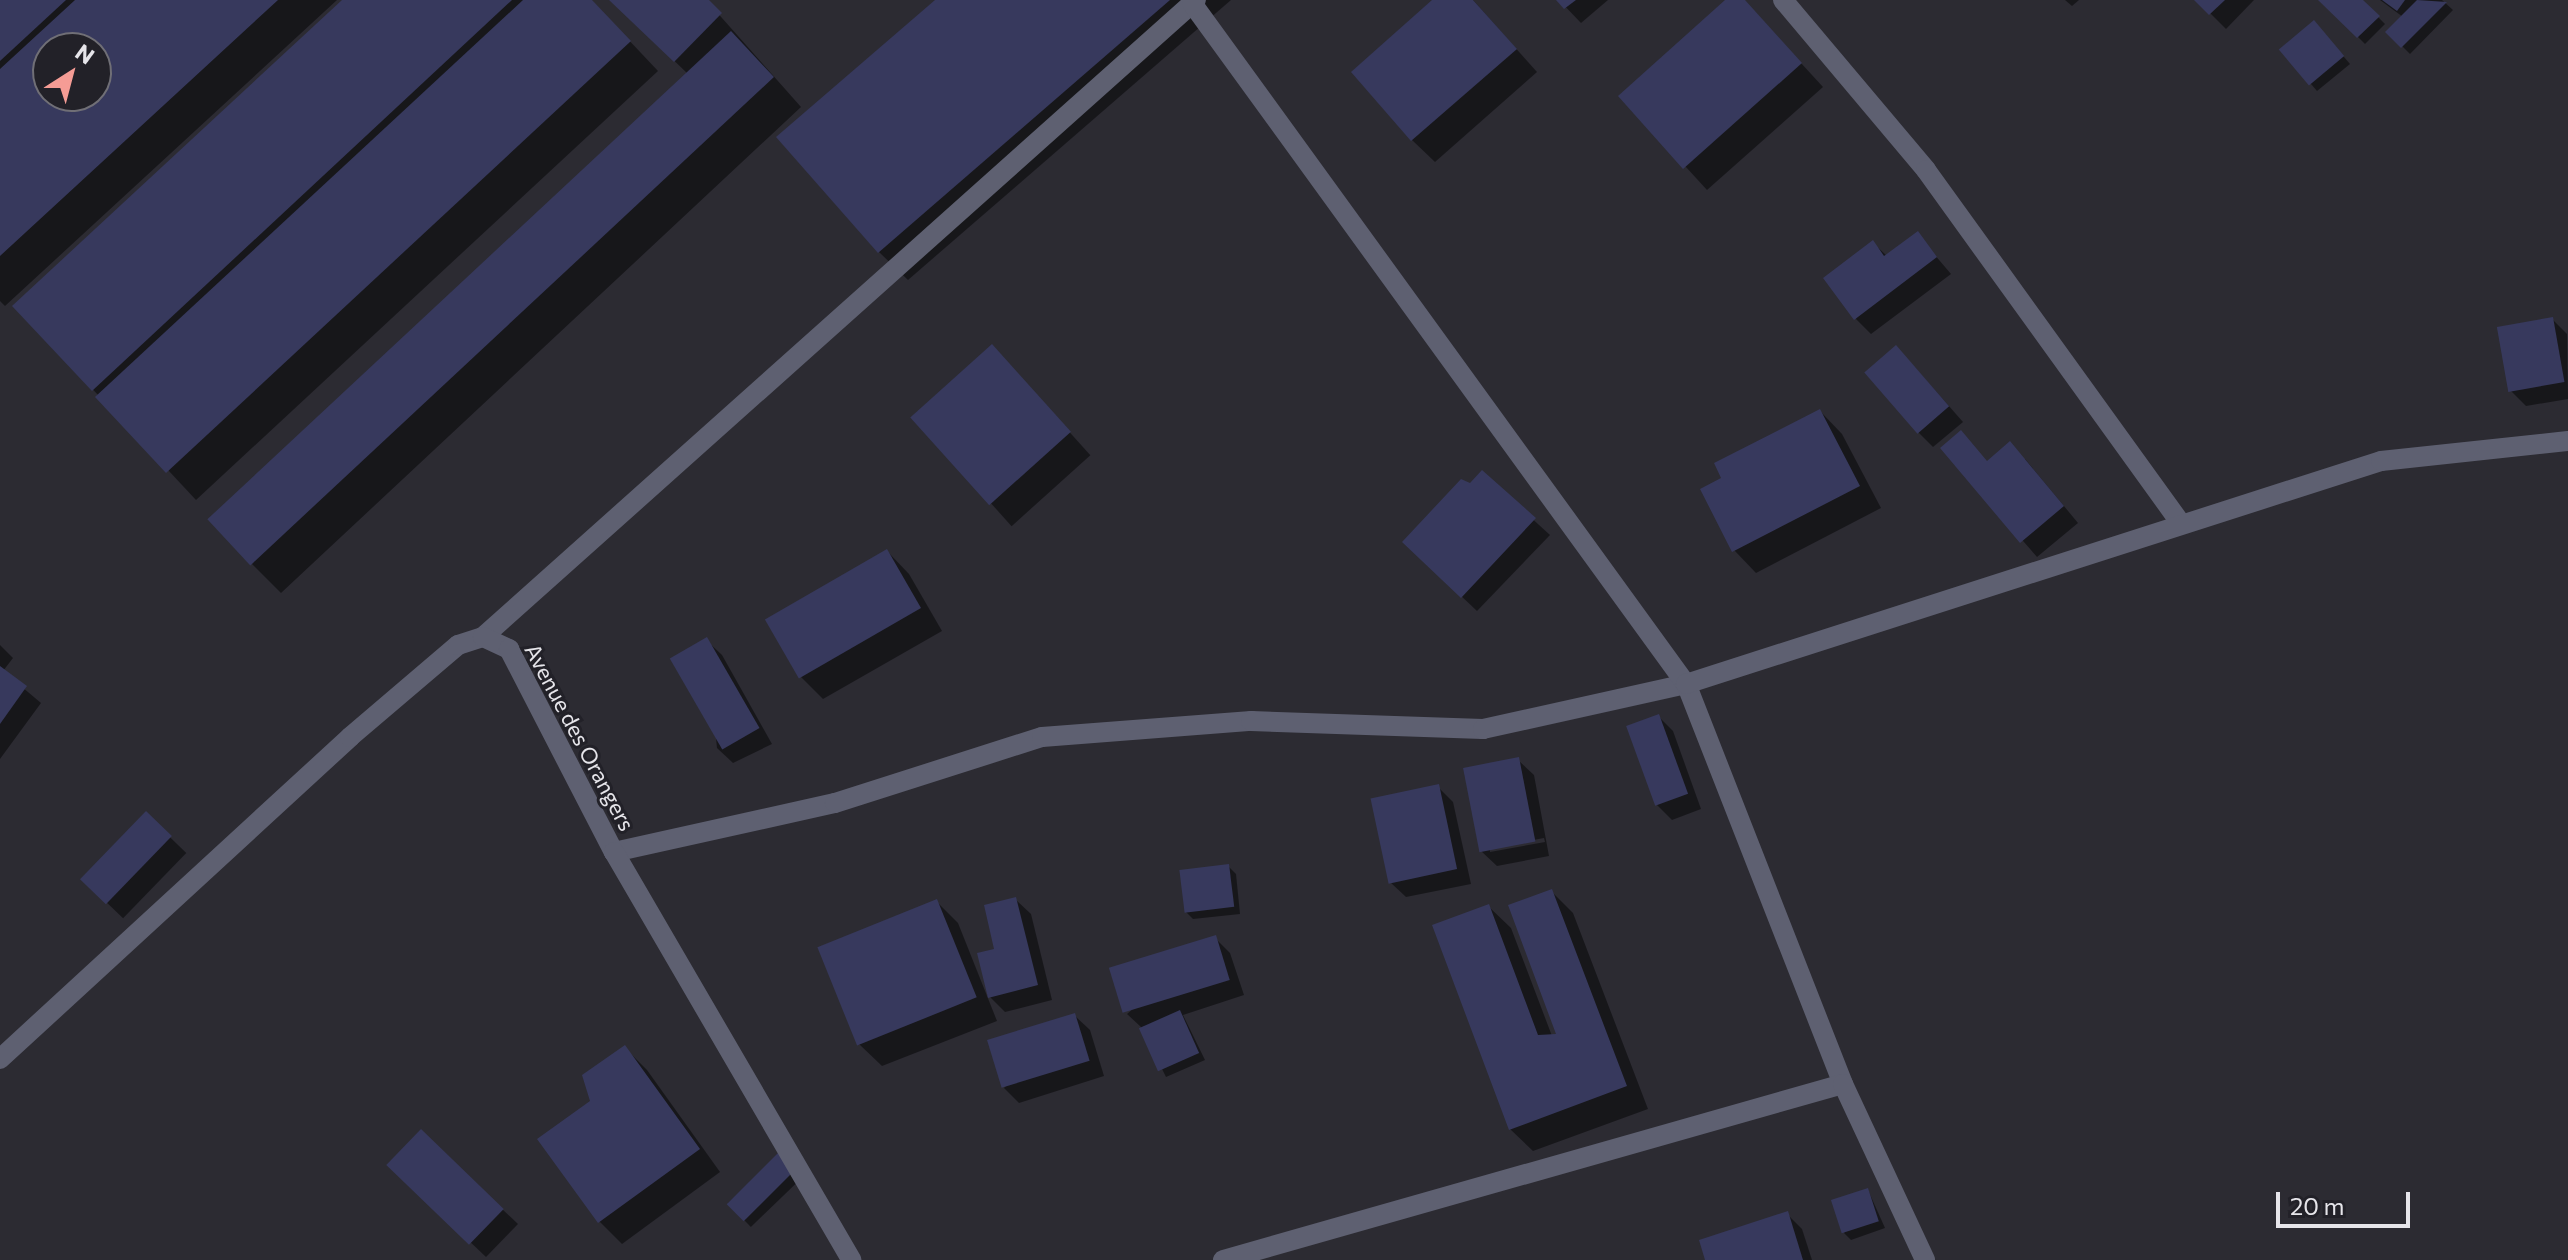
<!DOCTYPE html>
<html>
<head>
<meta charset="utf-8">
<style>
	body { margin:0 }
	#map { position:relative; width:2568px; height:1260px; overflow:hidden; background:#2c2b32; font-family:Commissioner,sans-serif }
	div>[style] { position:absolute }
	.shadow>* { inset:0; background:#0007; transform-origin:0 0 }
	.building>* { inset:0; background:#37395d; transform-origin:0 0 }
	.street>* { height:20px; margin:-10px; padding:0 10px; transform-origin:10px; border-radius:10px; background:#5e6071 }
	span { translate:-50% -50%; white-space:nowrap; text-align:center; line-height:1.15; -webkit-text-stroke:6px #222128; paint-order:stroke }
	.street-label { font-size:22px; color:#e6e5ea }
	.north { position:absolute; left:32px; top:32px; width:80px; height:80px; box-sizing:border-box; background:#222128; border:2px solid #706f76; border-radius:50%; rotate:36deg; font-size:22px; font-weight:700; line-height:32px; text-align:center; color:#e6e5ea }
	.north::after { content:''; display:block; margin:auto; width:28px; height:36px; background:#f59c95; clip-path:polygon(50% 0,100% 100%,50% 72%,0 100%) }
	.scale { position:absolute; left:2276px; top:1192px; width:134px; height:36px; box-sizing:border-box; border:4px solid #e6e5ea; border-top:0; padding-left:10px; font-size:24px; line-height:28px; white-space:nowrap; color:#e6e5ea; -webkit-text-stroke:6px #222128; paint-order:stroke }
</style>
</head>
<body>
<div id="map">
	<div class="shadow">
		<i style="clip-path:polygon(evenodd,0 0,337px 0,5px 306px,0 301px,0 0,48px 48px,96px 48px,96px 96px,48px 96px,48px 48px)"></i>
		<i style="clip-path:polygon(345px 0,591px 0,658px 71px,196px 500px,15px 306px)"></i>
		<i style="clip-path:polygon(611px 0,706px 0,801px 107px,281px 593px,252px 564px,688px 74px)"></i>
		<i style="clip-path:polygon(938px 0,1231px 0,908px 280px,879px 252px)"></i>
		<i style="clip-path:polygon(1435px 0,1473px 0,1537px 72px,1435px 162px,1412px 140px)"></i>
		<i style="clip-path:polygon(1559px 0,1608px 0,1581px 23px)"></i>
		<i style="clip-path:polygon(1728px 0,1743px 0,1823px 87px,1707px 190px,1621px 96px)"></i>
		<i style="clip-path:polygon(2065px 0,2079px 0,2072px 6px)"></i>
		<i style="clip-path:polygon(2197px 0,2254px 0,2226px 29px)"></i>
		<i style="clip-path:polygon(2321px 0,2361px 0,2385px 24px,2365px 44px)"></i>
		<i style="clip-path:polygon(2380px 0,2442px 0,2453px 10px,2410px 54px,2388px 32px,2403px 17px)"></i>
		<i style="clip-path:polygon(2321px 30px,2350px 64px,2317px 91px,2281px 49px)"></i>
		<i style="clip-path:polygon(1917px 234px,1951px 274px,1871px 334px,1856px 319px,1873px 243px,1887px 256px)"></i>
		<i style="clip-path:polygon(2552px 319px,2567px 334px,2568px 399px,2526px 406px,2511px 391px)"></i>
		<i style="left:992px;top:346px;width:147px;height:106px;rotate:48deg"></i>
		<i style="clip-path:polygon(1911px 363px,1963px 422px,1933px 447px,1918px 432px)"></i>
		<i style="clip-path:polygon(1820px 411px,1842px 434px,1881px 508px,1756px 573px,1734px 550px,1724px 479px)"></i>
		<i style="clip-path:polygon(1942px 448px,1988px 463px,2025px 459px,2078px 523px,2037px 557px)"></i>
		<i style="clip-path:polygon(1482px 473px,1550px 535px,1477px 611px,1420px 557px)"></i>
		<i style="clip-path:polygon(887px 551px,909px 574px,942px 631px,823px 699px,800px 676px)"></i>
		<i style="clip-path:polygon(706px 640px,722px 655px,772px 744px,733px 763px,717px 748px)"></i>
		<i style="clip-path:polygon(0 645px,13px 658px,3px 671px,41px 703px,0 759px)"></i>
		<i style="clip-path:polygon(1658px 716px,1673px 731px,1701px 809px,1672px 820px,1656px 804px)"></i>
		<i style="clip-path:polygon(evenodd,1518px 760px,1534px 775px,1549px 856px,1497px 866px,1481px 851px,1518px 760px,1544px 838px,1545px 842px,1490px 852px,1490px 848px,1544px 838px)"></i>
		<i style="clip-path:polygon(1438px 787px,1453px 802px,1471px 884px,1406px 897px,1390px 882px)"></i>
		<i style="left:146px;top:814px;width:56px;height:91px;rotate:44deg"></i>
		<i style="clip-path:polygon(1228px 866px,1236px 874px,1240px 914px,1193px 919px,1186px 912px)"></i>
		<i style="clip-path:polygon(1551px 891px,1573px 913px,1648px 1109px,1533px 1151px,1510px 1129px,1488px 906px,1511px 928px,1552px 1036px,1559px 1036px)"></i>
		<i style="clip-path:polygon(1015px 899px,1031px 914px,1052px 1000px,1005px 1012px,987px 994px)"></i>
		<i style="clip-path:polygon(936px 901px,958px 923px,997px 1021px,882px 1066px,859px 1044px)"></i>
		<i style="clip-path:polygon(1215px 938px,1230px 953px,1244px 995px,1183px 1015px,1205px 1060px,1166px 1077px,1141px 1027px,1127px 1014px)"></i>
		<i style="clip-path:polygon(1074px 1015px,1090px 1030px,1104px 1076px,1019px 1103px,1004px 1088px)"></i>
		<i style="clip-path:polygon(624px 1047px,647px 1070px,720px 1172px,622px 1244px,599px 1221px,593px 1101px)"></i>
		<i style="clip-path:polygon(421px 1132px,518px 1224px,486px 1257px,405px 1180px)"></i>
		<i style="left:779px;top:1154px;width:33px;height:71px;rotate:46deg"></i>
		<i style="clip-path:polygon(1868px 1190px,1885px 1228px,1851px 1240px,1844px 1233px)"></i>
		<i style="clip-path:polygon(1787px 1214px,1802px 1229px,1812px 1260px,1707px 1260px)"></i>
	</div>
	<div class="building">
		<i style="clip-path:polygon(0 0,66px 0,0 61px)"></i>
		<i style="clip-path:polygon(evenodd,75px 0,278px 0,0 256px,0 69px,75px 0,48px 48px,96px 48px,96px 96px,48px 96px,48px 48px)"></i>
		<i style="clip-path:polygon(342px 0,512px 0,92px 391px,12px 306px)"></i>
		<i style="clip-path:polygon(523px 0,592px 0,631px 41px,166px 473px,95px 397px)"></i>
		<i style="clip-path:polygon(609px 0,709px 0,722px 13px,674px 62px)"></i>
		<i style="clip-path:polygon(935px 0,1170px 0,878px 253px,776px 137px)"></i>
		<i style="clip-path:polygon(1432px 0,1473px 0,1517px 49px,1411px 141px,1351px 72px)"></i>
		<i style="clip-path:polygon(1556px 0,1576px 0,1564px 9px)"></i>
		<i style="clip-path:polygon(1725px 0,1745px 0,1802px 63px,1683px 169px,1618px 96px)"></i>
		<i style="clip-path:polygon(2194px 0,2225px 0,2209px 15px)"></i>
		<i style="clip-path:polygon(2318px 0,2363px 0,2380px 16px,2357px 38px)"></i>
		<i style="clip-path:polygon(2382px 0,2405px 0,2397px 11px)"></i>
		<i style="clip-path:polygon(2417px 0,2447px 2px,2401px 48px,2385px 32px)"></i>
		<i style="left:2314px;top:20px;width:47px;height:46px;rotate:50deg"></i>
		<i style="left:731px;top:31px;width:63px;height:716px;rotate:47deg"></i>
		<i style="clip-path:polygon(1918px 231px,1937px 257px,1854px 320px,1823px 278px,1873px 240px,1884px 256px)"></i>
		<i style="left:2553px;top:317px;width:66px;height:57px;rotate:80deg"></i>
		<i style="left:992px;top:344px;width:118px;height:110px;rotate:48deg"></i>
		<i style="left:1896px;top:345px;width:81px;height:42px;rotate:49deg"></i>
		<i style="clip-path:polygon(1820px 409px,1860px 486px,1732px 552px,1700px 489px,1721px 478px,1714px 463px)"></i>
		<i style="clip-path:polygon(1961px 430px,1987px 461px,2010px 441px,2064px 506px,2020px 543px,1940px 448px)"></i>
		<i style="clip-path:polygon(1482px 470px,1536px 518px,1461px 598px,1402px 542px,1461px 479px,1470px 483px)"></i>
		<i style="left:887px;top:549px;width:68px;height:141px;rotate:60deg"></i>
		<i style="left:707px;top:637px;width:105px;height:43px;rotate:60deg"></i>
		<i style="clip-path:polygon(0 666px,27px 686px,0 724px)"></i>
		<i style="left:1659px;top:714px;width:85px;height:35px;rotate:70deg"></i>
		<i style="left:1519px;top:757px;width:86px;height:57px;rotate:79deg"></i>
		<i style="left:1439px;top:784px;width:87px;height:70px;rotate:78deg"></i>
		<i style="left:146px;top:811px;width:36px;height:95px;rotate:44deg"></i>
		<i style="left:1229px;top:864px;width:43px;height:50px;rotate:83deg"></i>
		<i style="clip-path:polygon(1552px 889px,1627px 1086px,1509px 1130px,1432px 925px,1489px 904px,1538px 1035px,1556px 1034px,1508px 905px)"></i>
		<i style="clip-path:polygon(1016px 897px,1038px 985px,988px 998px,977px 953px,994px 949px,984px 905px)"></i>
		<i style="left:937px;top:899px;width:106px;height:129px;rotate:68deg"></i>
		<i style="left:1216px;top:935px;width:47px;height:112px;rotate:73deg"></i>
		<i style="left:1180px;top:1010px;width:47px;height:45px;rotate:66deg"></i>
		<i style="left:1075px;top:1013px;width:50px;height:92px;rotate:73deg"></i>
		<i style="clip-path:polygon(625px 1045px,700px 1149px,598px 1223px,537px 1139px,590px 1101px,582px 1075px)"></i>
		<i style="left:421px;top:1129px;width:115px;height:50px;rotate:44deg"></i>
		<i style="left:779px;top:1152px;width:24px;height:74px;rotate:45deg"></i>
		<i style="left:1868px;top:1188px;width:35px;height:39px;rotate:72deg"></i>
		<i style="clip-path:polygon(1788px 1211px,1803px 1260px,1705px 1260px,1699px 1240px)"></i>
	</div>
	<div class="street">
		<i style="left:1783px;top:0;width:222px;rotate:49.9deg"></i>
		<i style="left:1926px;top:170px;width:435px;rotate:54.2deg"></i>
		<i style="left:483px;top:637px;width:956px;rotate:-41.78deg"></i>
		<i style="left:614px;top:852px;width:226px;rotate:-12.5deg"></i>
		<i style="left:835px;top:803px;width:217px;rotate:-17.7deg"></i>
		<i style="left:1042px;top:737px;width:210px;rotate:-4.4deg"></i>
		<i style="left:1251px;top:721px;width:232px;rotate:2deg"></i>
		<i style="left:1483px;top:729px;width:208px;rotate:-12.5deg"></i>
		<i style="left:1686px;top:684px;width:841px;rotate:-125.96deg"></i>
		<i style="left:0;top:1059px;width:476px;rotate:-42.6deg"></i>
		<i style="left:350px;top:737px;width:142px;rotate:-40.4deg"></i>
		<i style="left:458px;top:645px;width:26px;rotate:-18deg"></i>
		<i style="left:483px;top:637px;width:29px;rotate:25deg"></i>
		<i style="left:509px;top:649px;width:229px;rotate:62.7deg"></i>
		<i style="left:614px;top:852px;width:472px;rotate:59.8deg"></i>
		<i style="left:1843px;top:1084px;width:430px;rotate:-111.4deg"></i>
		<i style="left:1686px;top:684px;width:730px;rotate:-17.79deg"></i>
		<i style="left:2381px;top:461px;width:188px;rotate:-6.1deg"></i>
		<i style="left:1223px;top:1260px;width:644px;rotate:-15.85deg"></i>
		<i style="left:1843px;top:1084px;width:194px;rotate:65deg"></i>
	</div>
	<div class="street-label">
		<span style="left:580px;top:737px;rotate:62deg">Avenue des Orangers</span>
	</div>
	<div class="north">N</div>
	<div class="scale">20 m</div>
</div>
</body>
</html>
